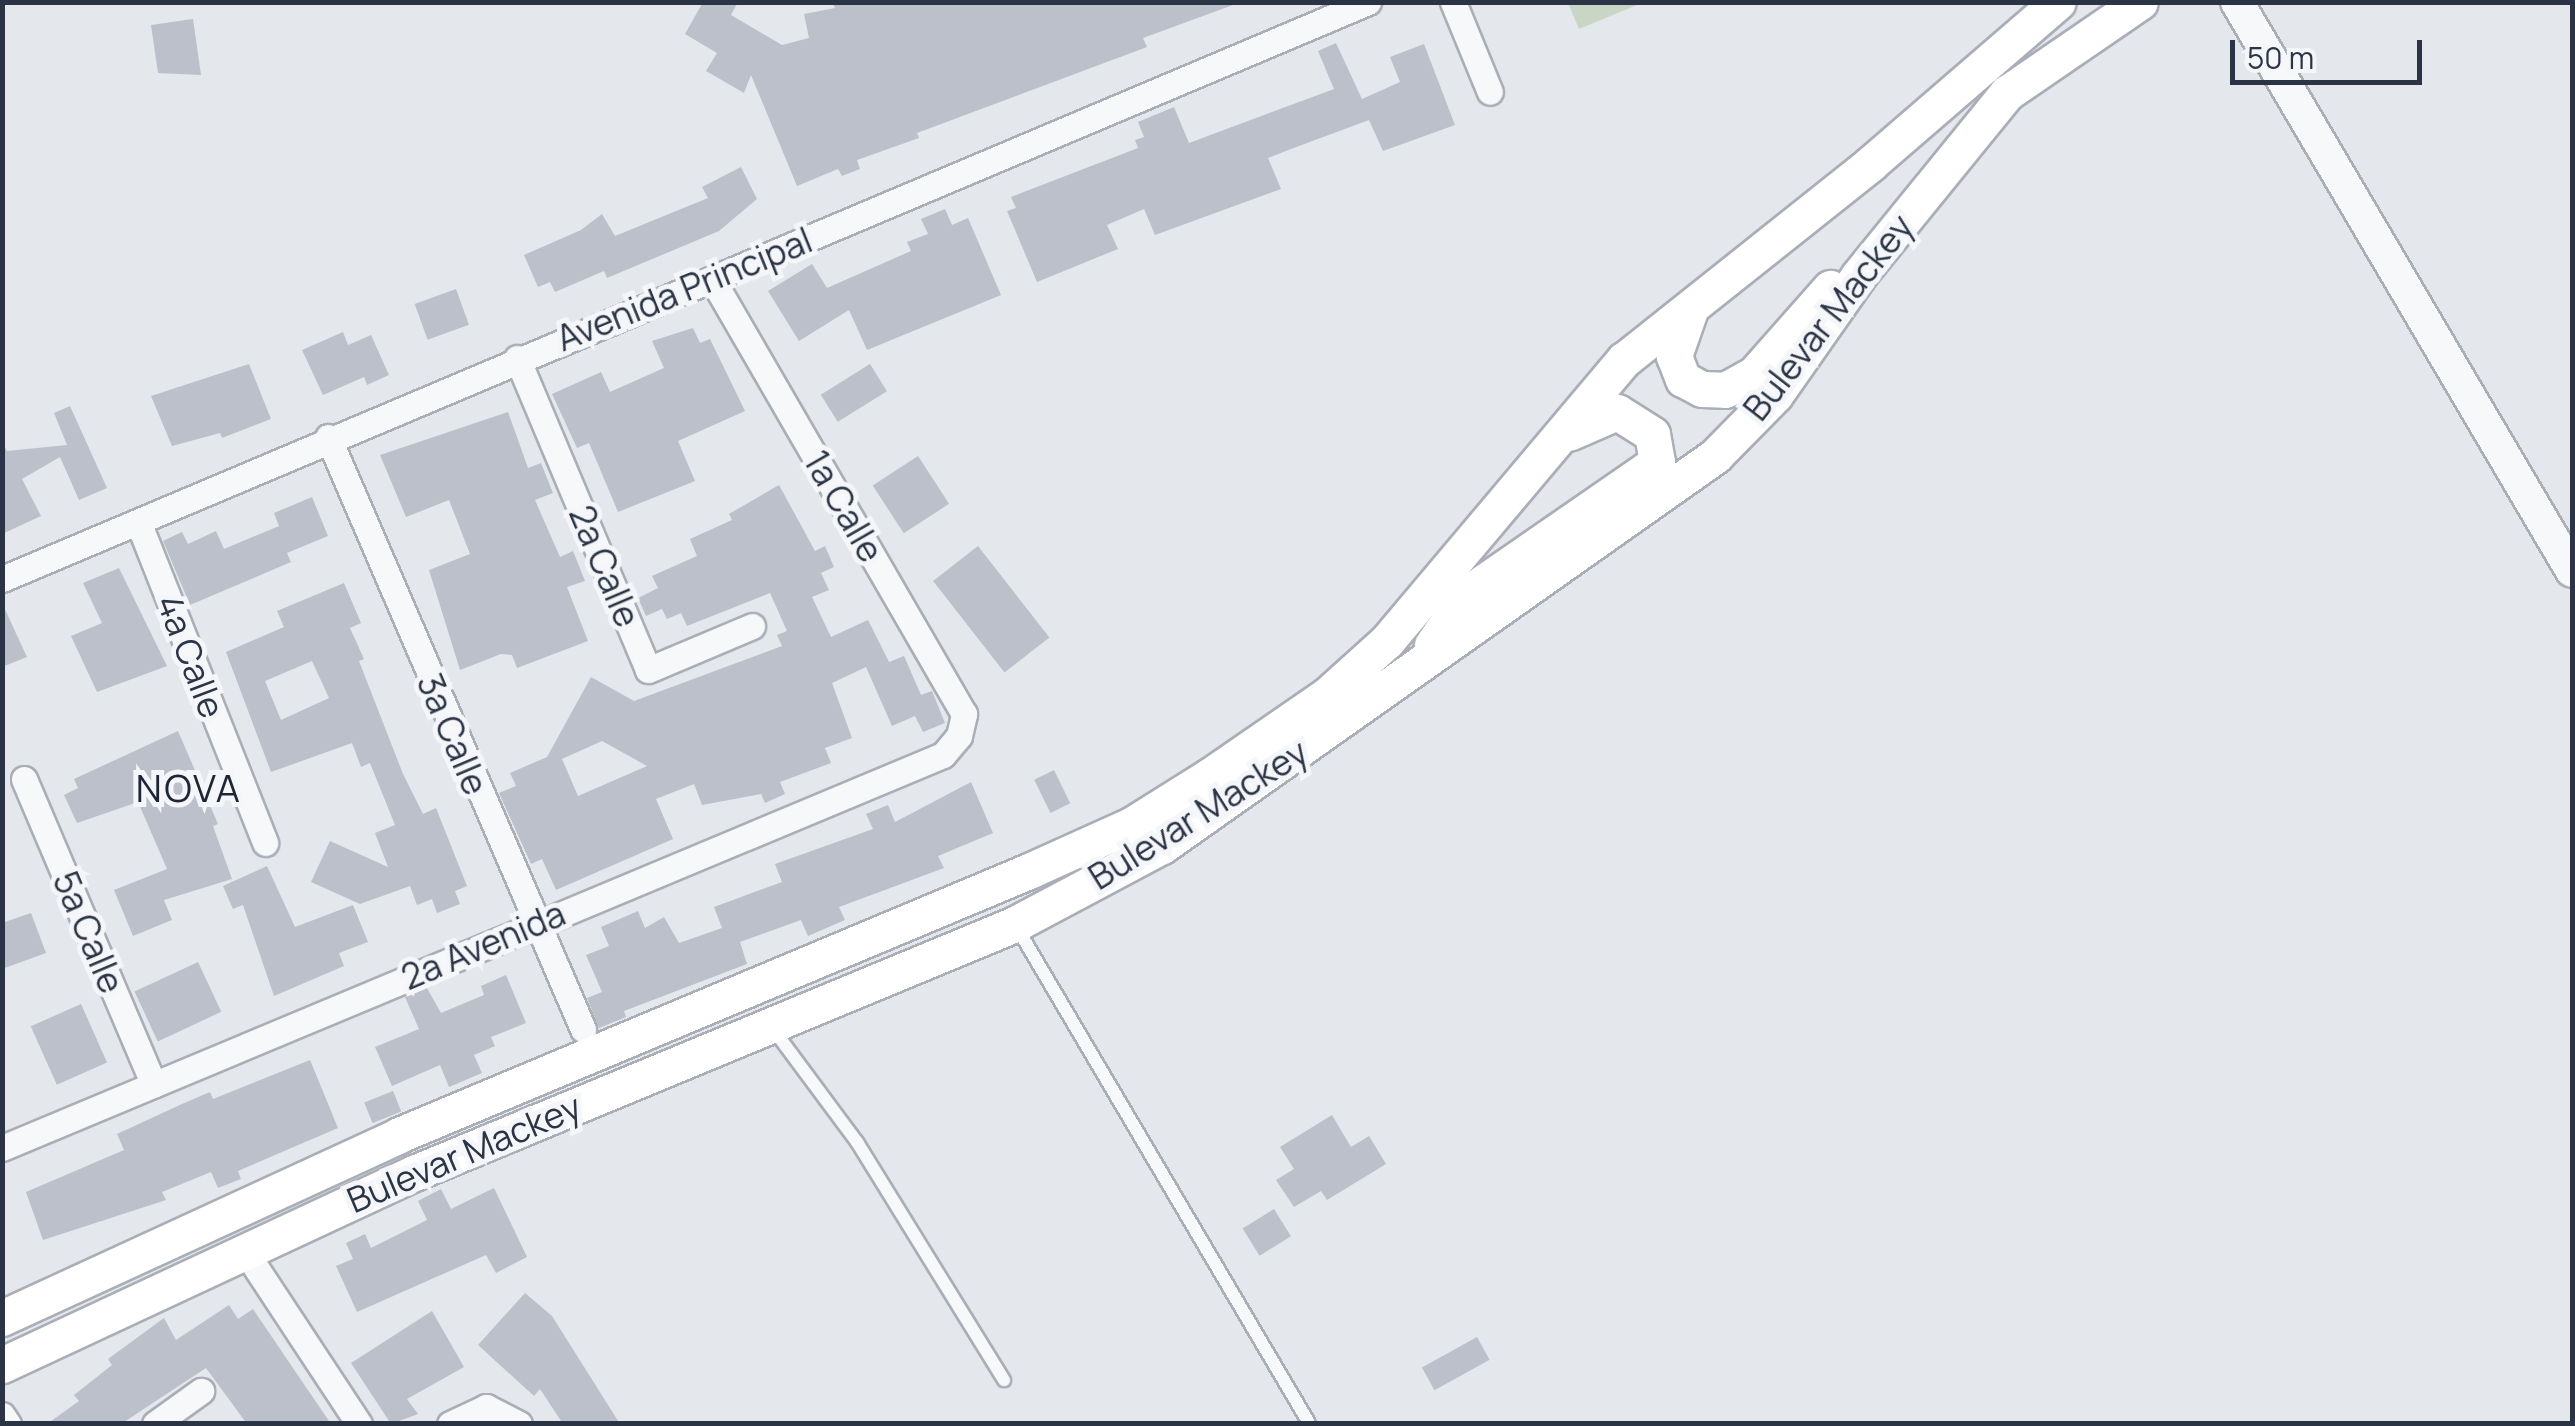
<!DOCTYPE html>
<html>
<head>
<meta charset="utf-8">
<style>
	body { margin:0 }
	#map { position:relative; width:2575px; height:1426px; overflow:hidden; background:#e4e7ec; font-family:Manrope,sans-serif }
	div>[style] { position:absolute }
	.green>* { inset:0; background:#c9d6c5 }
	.building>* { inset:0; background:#bbc0ca; transform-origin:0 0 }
	.roads { filter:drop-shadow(2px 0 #a9aeb7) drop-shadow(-2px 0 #a9aeb7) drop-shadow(0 2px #a9aeb7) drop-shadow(0 -2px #a9aeb7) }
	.service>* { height:12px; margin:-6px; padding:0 6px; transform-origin:6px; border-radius:6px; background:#f7f8fa }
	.minor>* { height:25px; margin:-12.5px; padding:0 12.5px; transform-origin:12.5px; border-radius:12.5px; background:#f7f8fa }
	.tertiary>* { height:32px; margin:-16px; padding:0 16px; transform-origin:16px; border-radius:16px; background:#f7f8fa }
	.secondary>* { height:35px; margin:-17.5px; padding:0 17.5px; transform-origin:17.5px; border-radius:17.5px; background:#fff }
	span { translate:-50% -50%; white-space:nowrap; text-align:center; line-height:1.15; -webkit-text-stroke:10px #f4f6f9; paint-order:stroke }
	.street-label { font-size:35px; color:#2b3445 }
	.neighbourhood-label { font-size:38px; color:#1d2536; letter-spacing:2.5px }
	.frame { position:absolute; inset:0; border:5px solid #2b3445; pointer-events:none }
	.scale { position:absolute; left:2230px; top:40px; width:192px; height:45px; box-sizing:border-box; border:5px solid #2b3445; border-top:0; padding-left:12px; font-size:30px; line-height:35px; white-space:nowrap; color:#2b3445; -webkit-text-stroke:8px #f4f6f9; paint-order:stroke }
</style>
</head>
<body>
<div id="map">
	<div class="green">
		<i style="clip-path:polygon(1568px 3px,1642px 3px,1579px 29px)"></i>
	</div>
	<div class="building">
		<i style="clip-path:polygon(703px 2px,738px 2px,731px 15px,782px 45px,809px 38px,804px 14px,835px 8px,832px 2px,1233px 5px,1143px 38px,1147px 47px,917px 133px,919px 138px,857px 160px,860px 169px,842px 176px,838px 169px,797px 186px,751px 75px,744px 93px,706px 71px,717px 53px,685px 34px)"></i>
		<i style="clip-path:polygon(193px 19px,201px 75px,158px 73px,151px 25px)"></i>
		<i style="clip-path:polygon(1336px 43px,1362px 99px,1400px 82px,1390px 57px,1424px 44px,1455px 125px,1383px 151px,1369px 120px,1291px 149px,1268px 158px,1281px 189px,1155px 235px,1144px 209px,1107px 225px,1118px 249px,1037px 282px,1007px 211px,1016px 208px,1011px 197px,1138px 148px,1135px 140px,1144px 137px,1138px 122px,1174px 107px,1189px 143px,1334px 89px,1318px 51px)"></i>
		<i style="clip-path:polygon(741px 167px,757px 199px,719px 231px,607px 278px,604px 271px,555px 292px,550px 282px,538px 287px,524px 255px,581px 230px,602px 214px,615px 236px,708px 198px,702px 187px)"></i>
		<i style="clip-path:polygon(945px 209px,952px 225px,968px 218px,1001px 295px,867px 350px,849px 310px,799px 341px,768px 291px,812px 264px,827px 288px,911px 251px,907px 242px,928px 234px,921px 219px)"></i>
		<i style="left:456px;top:289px;width:38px;height:44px;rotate:70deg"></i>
		<i style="clip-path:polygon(693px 328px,700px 343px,710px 339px,745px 411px,678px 441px,695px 481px,618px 512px,589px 443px,577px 448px,552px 394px,601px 372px,610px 392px,664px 368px,652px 341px)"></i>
		<i style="clip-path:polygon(343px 332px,348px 345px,371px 335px,389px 375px,367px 385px,364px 377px,323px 395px,302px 350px)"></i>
		<i style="clip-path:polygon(249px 364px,271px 419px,222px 438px,220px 433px,172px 446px,151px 396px)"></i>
		<i style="left:870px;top:364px;width:32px;height:58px;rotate:58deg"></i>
		<i style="clip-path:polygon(70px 406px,107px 488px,79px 500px,60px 457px,22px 479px,41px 516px,2px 534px,2px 442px,7px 451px,67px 445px,54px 413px)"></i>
		<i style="clip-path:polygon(508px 412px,528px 468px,541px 463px,553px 493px,535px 500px,560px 557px,573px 551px,585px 581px,567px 587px,588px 641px,517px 668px,512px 655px,501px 654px,460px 670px,429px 570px,470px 554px,449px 500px,406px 517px,380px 455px)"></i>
		<i style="left:918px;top:456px;width:57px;height:54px;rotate:57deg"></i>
		<i style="clip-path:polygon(evenodd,779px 485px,815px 551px,825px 546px,834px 567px,821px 573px,829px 590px,812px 597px,831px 637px,868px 620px,889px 662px,904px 656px,921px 695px,932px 691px,945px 723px,923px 732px,915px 716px,892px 726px,866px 667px,832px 683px,852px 738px,825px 748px,831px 763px,780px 782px,785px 794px,765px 803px,761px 794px,702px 805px,694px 784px,656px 799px,673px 839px,556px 890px,542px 859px,531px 864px,499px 793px,516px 786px,510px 773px,547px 757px,591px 677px,634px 701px,782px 646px,777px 635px,787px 631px,770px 593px,687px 626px,681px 613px,667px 619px,662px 609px,646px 616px,638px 598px,658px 588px,652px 576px,697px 556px,690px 539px,732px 520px,729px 514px,779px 485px,602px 741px,647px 766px,578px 796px,562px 759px,602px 741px)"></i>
		<i style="clip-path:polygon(312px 497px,328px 536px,287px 553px,291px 562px,190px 605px,163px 541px,182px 532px,188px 544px,216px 531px,224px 549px,279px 526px,274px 513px)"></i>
		<i style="left:978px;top:546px;width:116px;height:57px;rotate:52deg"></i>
		<i style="clip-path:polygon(119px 568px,167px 666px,97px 692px,71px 636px,102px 623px,83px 583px)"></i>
		<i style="clip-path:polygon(evenodd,344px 583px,361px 623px,350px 628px,364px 659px,359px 661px,403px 774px,423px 814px,436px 808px,467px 886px,455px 891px,460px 904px,437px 913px,432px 899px,417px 905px,410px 886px,360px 904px,311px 882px,330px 841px,388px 867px,375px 833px,395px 825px,370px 763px,361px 767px,352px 743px,271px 772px,226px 652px,284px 627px,277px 611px,344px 583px,312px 661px,329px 698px,281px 720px,265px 681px,312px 661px)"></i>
		<i style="clip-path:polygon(2px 603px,27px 657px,2px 667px)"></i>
		<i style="clip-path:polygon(178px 731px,218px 824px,213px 826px,232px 879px,164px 900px,172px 920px,133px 936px,114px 890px,167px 869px,138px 802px,77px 823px,64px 795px,78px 788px,74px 779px)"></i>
		<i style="left:1054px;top:770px;width:37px;height:22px;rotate:64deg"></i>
		<i style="clip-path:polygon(971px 782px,993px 833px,938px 856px,944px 868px,839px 907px,845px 920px,808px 936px,801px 920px,740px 942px,747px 964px,624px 1011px,626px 1017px,599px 1028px,587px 998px,602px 992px,586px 955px,609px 946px,601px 927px,638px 911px,645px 928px,664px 917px,679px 943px,722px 928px,714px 907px,782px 882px,775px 864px,873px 829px,866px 814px,888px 805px,895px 822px)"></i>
		<i style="clip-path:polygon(267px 866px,295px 927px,353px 905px,368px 942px,339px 953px,344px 966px,274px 996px,243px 905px,233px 909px,223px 886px)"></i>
		<i style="clip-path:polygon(31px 913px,46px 953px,2px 969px,2px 923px)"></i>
		<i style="left:198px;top:962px;width:55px;height:70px;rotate:65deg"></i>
		<i style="clip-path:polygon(506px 975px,526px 1023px,491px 1037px,495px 1046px,474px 1055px,482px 1073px,449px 1087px,440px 1065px,392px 1086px,375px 1047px,419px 1029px,405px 997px,427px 988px,441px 1013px,484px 995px,481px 986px)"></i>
		<i style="left:81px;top:1004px;width:64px;height:55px;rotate:66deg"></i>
		<i style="clip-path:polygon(310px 1060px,338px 1128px,238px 1171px,241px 1179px,218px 1188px,211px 1172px,162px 1192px,166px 1200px,43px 1240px,26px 1192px,124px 1150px,117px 1134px,182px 1104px,210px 1092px,213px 1099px)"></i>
		<i style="left:393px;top:1091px;width:22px;height:31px;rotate:68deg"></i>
		<i style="clip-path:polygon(1332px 1115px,1351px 1147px,1369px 1136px,1386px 1164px,1327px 1200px,1321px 1191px,1294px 1207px,1276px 1180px,1294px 1169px,1280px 1147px)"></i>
		<i style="clip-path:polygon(494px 1188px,527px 1257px,496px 1273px,486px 1255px,357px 1312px,336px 1266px,353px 1259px,346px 1243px,365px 1234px,371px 1248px,427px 1220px,418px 1201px,441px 1189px,451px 1209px)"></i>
		<i style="left:1274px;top:1209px;width:32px;height:37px;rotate:58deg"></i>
		<i style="clip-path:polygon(525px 1293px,552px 1316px,620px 1424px,563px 1424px,540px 1389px,534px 1396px,478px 1345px)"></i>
		<i style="clip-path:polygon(229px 1305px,238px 1319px,253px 1309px,331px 1424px,247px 1424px,206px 1368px,121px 1424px,47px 1424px,79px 1401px,74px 1395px,112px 1365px,108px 1359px,164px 1318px,176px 1340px)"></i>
		<i style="clip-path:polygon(432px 1311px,464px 1367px,407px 1399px,418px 1414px,391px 1424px,351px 1363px)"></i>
		<i style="left:1477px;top:1337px;width:26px;height:63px;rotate:61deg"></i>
	</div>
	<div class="roads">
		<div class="service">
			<i style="left:1016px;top:926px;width:577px;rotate:59.48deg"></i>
			<i style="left:773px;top:1029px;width:141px;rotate:53.4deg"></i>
			<i style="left:857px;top:1142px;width:280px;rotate:58.3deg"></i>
		</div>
		<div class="minor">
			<i style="left:1453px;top:2px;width:97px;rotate:67.7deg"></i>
			<i style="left:517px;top:358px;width:338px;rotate:67.2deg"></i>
			<i style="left:648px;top:670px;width:113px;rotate:-22.9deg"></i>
			<i style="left:328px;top:437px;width:645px;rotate:66.7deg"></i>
			<i style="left:139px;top:524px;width:343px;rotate:68.4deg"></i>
			<i style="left:2px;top:579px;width:1483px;rotate:-22.9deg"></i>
			<i style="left:24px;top:779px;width:332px;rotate:67deg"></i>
			<i style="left:2px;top:1148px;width:1020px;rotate:-22.67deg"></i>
			<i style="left:943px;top:755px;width:25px;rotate:-50deg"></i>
			<i style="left:959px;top:736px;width:23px;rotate:-77deg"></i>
			<i style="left:964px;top:714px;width:503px;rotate:-120.08deg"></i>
			<i style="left:243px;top:1248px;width:211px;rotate:56.6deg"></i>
			<i style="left:2px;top:1415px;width:11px;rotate:56deg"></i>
			<i style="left:155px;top:1424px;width:57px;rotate:-35.7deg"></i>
			<i style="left:450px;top:1424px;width:40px;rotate:-25deg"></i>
			<i style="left:486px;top:1407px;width:37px;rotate:27deg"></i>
		</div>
		<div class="tertiary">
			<i style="left:2237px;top:2px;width:660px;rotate:59.51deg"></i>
		</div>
		<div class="secondary">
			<i style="left:1690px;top:310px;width:49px;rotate:109.2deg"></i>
			<i style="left:1674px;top:356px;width:25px;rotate:69deg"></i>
			<i style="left:1683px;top:379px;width:21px;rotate:28deg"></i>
			<i style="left:1702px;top:389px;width:23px;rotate:2deg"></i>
			<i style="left:1725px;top:390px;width:33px;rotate:-29deg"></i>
			<i style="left:1754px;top:374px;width:115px;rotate:-48.5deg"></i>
			<i style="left:1432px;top:645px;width:63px;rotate:-55.3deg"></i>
			<i style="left:1468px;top:593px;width:230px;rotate:-34.7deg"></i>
			<i style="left:1657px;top:462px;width:28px;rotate:-100deg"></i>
			<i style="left:1652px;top:434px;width:41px;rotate:-147.8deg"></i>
			<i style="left:1617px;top:412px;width:52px;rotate:156.4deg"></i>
			<i style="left:2px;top:1318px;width:437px;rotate:-24.7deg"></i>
			<i style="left:399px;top:1135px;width:683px;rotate:-22.74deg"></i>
			<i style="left:1029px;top:871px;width:112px;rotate:-24.3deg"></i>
			<i style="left:1131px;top:825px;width:94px;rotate:-32deg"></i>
			<i style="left:1211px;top:775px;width:141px;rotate:-34.6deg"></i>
			<i style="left:1327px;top:695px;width:81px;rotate:-42deg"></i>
			<i style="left:1387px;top:641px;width:368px;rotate:-49.9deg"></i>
			<i style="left:1624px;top:360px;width:315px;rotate:-38.5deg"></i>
			<i style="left:1870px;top:164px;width:248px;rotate:-40.8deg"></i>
			<i style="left:2px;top:1365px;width:455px;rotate:-25deg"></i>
			<i style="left:414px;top:1173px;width:651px;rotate:-22.5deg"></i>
			<i style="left:1015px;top:924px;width:166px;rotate:-28deg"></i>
			<i style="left:1162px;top:846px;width:677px;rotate:-35.19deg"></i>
			<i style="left:1715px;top:456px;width:86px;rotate:-45.5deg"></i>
			<i style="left:1775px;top:395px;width:146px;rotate:-55deg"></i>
			<i style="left:1859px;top:275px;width:235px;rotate:-50.9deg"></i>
			<i style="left:2007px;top:93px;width:161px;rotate:-34.4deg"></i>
		</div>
	</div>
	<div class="street-label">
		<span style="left:684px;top:289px;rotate:-22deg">Avenida Principal</span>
		<span style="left:1828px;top:317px;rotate:-52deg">Bulevar Mackey</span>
		<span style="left:844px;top:506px;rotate:60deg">1a Calle</span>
		<span style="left:605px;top:566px;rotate:67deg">2a Calle</span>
		<span style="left:191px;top:656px;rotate:69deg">4a Calle</span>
		<span style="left:453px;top:734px;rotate:67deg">3a Calle</span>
		<span style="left:1198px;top:814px;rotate:-32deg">Bulevar Mackey</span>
		<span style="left:89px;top:932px;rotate:67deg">5a Calle</span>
		<span style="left:483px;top:945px;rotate:-23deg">2a Avenida</span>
		<span style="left:464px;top:1153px;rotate:-23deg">Bulevar Mackey</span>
	</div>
	<div class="neighbourhood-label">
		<span style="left:189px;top:788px">NOVA</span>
	</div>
	<div class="frame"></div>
	<div class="scale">50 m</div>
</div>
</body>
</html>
